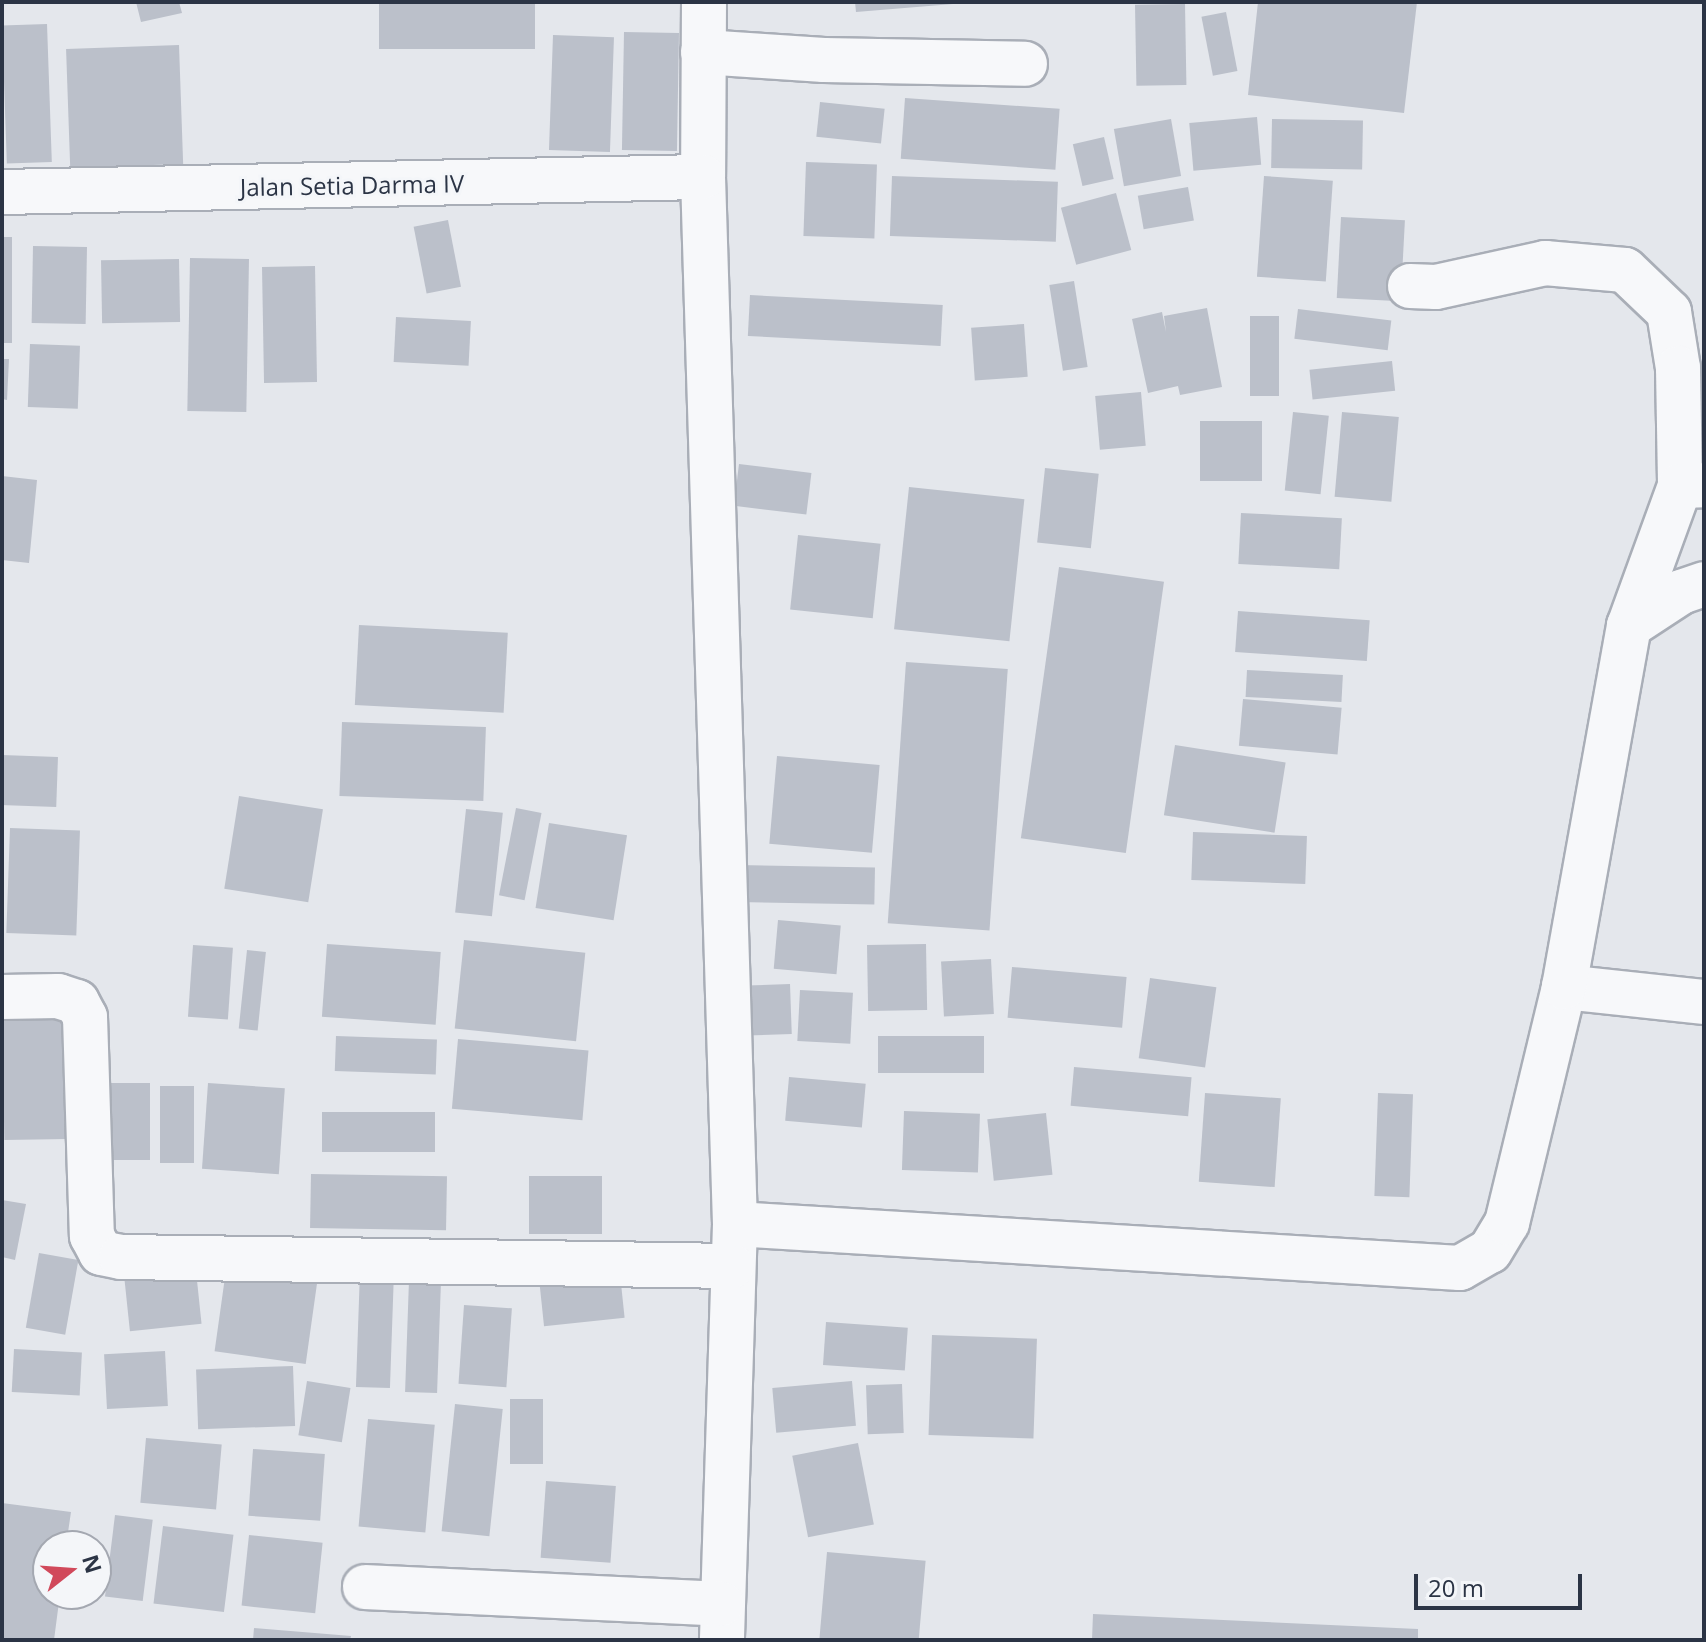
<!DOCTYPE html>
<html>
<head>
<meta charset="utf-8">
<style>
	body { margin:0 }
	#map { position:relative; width:1706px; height:1642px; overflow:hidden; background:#e4e7ec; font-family:"Open Sans",sans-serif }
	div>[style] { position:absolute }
	.building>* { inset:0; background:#bbc0ca; transform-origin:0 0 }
	.roads { filter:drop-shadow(2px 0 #a9aeb7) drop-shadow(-2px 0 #a9aeb7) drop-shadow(0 2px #a9aeb7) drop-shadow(0 -2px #a9aeb7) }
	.minor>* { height:44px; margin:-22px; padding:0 22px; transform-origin:22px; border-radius:22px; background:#f7f8fa }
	span { translate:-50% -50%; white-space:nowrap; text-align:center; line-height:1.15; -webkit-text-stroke:6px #f4f6f9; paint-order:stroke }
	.street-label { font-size:24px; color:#2b3445 }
	.frame { position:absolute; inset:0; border:4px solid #2b3445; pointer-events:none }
	.north { position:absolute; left:32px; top:1530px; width:80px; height:80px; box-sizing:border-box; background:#f4f6f9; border:2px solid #a4a8b1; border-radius:50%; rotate:73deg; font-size:22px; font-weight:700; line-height:32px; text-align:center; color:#2b3445 }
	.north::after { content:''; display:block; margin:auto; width:28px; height:36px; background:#d1495b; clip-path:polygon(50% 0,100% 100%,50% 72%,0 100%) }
	.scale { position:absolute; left:1414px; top:1574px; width:168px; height:36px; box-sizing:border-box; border:4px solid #2b3445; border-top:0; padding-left:10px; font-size:24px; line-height:28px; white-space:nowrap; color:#2b3445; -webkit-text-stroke:6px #f4f6f9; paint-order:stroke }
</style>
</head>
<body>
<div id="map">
	<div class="building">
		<i style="clip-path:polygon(136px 2px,179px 2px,182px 13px,141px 22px)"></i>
		<i style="left:379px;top:2px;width:156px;height:47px"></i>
		<i style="clip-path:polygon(855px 2px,953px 2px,953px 4px,856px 12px)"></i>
		<i style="clip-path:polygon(1258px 2px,1417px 2px,1404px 113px,1248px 95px)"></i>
		<i style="left:1185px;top:4px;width:81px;height:50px;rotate:89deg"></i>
		<i style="left:1226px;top:12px;width:60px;height:25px;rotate:79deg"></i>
		<i style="left:47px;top:24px;width:138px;height:45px;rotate:88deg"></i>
		<i style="left:624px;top:32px;width:55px;height:118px;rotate:1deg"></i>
		<i style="left:553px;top:35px;width:61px;height:115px;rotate:2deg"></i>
		<i style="left:179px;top:45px;width:119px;height:113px;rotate:88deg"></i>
		<i style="left:905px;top:98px;width:155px;height:61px;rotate:4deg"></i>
		<i style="left:820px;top:102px;width:65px;height:35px;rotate:6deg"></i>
		<i style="left:1257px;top:117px;width:48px;height:68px;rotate:85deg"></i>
		<i style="left:1171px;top:119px;width:58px;height:58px;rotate:80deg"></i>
		<i style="left:1272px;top:119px;width:91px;height:49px;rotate:1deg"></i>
		<i style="left:1104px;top:137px;width:43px;height:32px;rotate:77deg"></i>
		<i style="left:806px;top:162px;width:71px;height:74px;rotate:2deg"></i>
		<i style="left:892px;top:176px;width:166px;height:60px;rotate:2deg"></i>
		<i style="left:1264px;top:176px;width:69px;height:101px;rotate:4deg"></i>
		<i style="left:1188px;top:187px;width:34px;height:51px;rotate:80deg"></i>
		<i style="left:1116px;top:193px;width:59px;height:57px;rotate:75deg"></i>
		<i style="left:1341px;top:217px;width:64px;height:81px;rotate:3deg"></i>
		<i style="left:448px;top:220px;width:68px;height:35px;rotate:79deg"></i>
		<i style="left:2px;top:237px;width:10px;height:106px"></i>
		<i style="left:33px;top:246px;width:54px;height:77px;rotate:1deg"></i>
		<i style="left:190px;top:258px;width:59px;height:153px;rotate:1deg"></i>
		<i style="left:179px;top:259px;width:63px;height:78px;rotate:89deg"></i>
		<i style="left:315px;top:266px;width:116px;height:53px;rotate:89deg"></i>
		<i style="left:1074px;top:281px;width:87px;height:25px;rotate:81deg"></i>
		<i style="left:750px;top:295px;width:193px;height:41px;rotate:3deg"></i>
		<i style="clip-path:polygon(1207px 308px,1222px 387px,1180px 395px,1178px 386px,1148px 393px,1132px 319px,1162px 312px,1166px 332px,1164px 316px)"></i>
		<i style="left:1298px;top:309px;width:94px;height:30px;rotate:7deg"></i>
		<i style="left:1250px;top:316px;width:29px;height:80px"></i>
		<i style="left:396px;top:317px;width:75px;height:45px;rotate:3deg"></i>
		<i style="left:1024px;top:324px;width:53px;height:53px;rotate:86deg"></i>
		<i style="left:30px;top:344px;width:50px;height:63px;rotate:2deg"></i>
		<i style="clip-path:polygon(2px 359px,9px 359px,7px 400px,2px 399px)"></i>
		<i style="left:1392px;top:361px;width:30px;height:83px;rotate:84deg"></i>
		<i style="left:1141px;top:392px;width:54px;height:46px;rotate:85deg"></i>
		<i style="left:1293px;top:412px;width:36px;height:79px;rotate:6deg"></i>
		<i style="left:1342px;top:412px;width:57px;height:85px;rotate:5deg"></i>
		<i style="left:1200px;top:421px;width:62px;height:60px"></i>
		<i style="left:739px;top:464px;width:73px;height:42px;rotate:7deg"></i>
		<i style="left:1045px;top:468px;width:54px;height:75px;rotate:6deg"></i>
		<i style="clip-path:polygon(2px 476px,37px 480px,29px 563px,2px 560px)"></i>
		<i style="left:909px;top:487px;width:116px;height:143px;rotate:6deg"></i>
		<i style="left:1241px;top:513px;width:101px;height:51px;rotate:3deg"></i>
		<i style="left:798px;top:535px;width:83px;height:75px;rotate:6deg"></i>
		<i style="left:1059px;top:567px;width:106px;height:274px;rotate:8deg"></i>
		<i style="left:1238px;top:611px;width:132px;height:41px;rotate:4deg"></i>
		<i style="left:359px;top:625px;width:149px;height:80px;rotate:3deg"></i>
		<i style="left:906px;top:662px;width:102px;height:262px;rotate:4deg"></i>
		<i style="left:1247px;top:670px;width:96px;height:27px;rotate:3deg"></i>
		<i style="left:1243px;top:699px;width:99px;height:47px;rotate:5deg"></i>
		<i style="left:342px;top:722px;width:144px;height:74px;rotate:2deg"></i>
		<i style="left:1175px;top:745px;width:112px;height:71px;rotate:9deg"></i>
		<i style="left:2px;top:755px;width:56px;height:50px;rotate:2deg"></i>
		<i style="left:777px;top:756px;width:103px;height:88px;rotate:5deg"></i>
		<i style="left:239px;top:796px;width:85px;height:94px;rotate:9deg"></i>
		<i style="left:516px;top:808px;width:26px;height:89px;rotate:11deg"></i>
		<i style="left:466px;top:809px;width:37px;height:104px;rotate:6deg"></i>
		<i style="left:549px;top:823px;width:79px;height:86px;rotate:9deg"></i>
		<i style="left:10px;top:828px;width:70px;height:105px;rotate:2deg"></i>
		<i style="left:1193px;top:832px;width:114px;height:48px;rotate:2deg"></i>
		<i style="left:738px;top:865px;width:137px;height:37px;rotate:1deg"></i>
		<i style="left:778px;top:920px;width:63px;height:49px;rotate:5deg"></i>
		<i style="left:464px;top:940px;width:122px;height:89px;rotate:6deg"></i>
		<i style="left:327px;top:944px;width:114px;height:73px;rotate:4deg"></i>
		<i style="left:926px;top:944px;width:66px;height:59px;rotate:89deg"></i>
		<i style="left:193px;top:945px;width:40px;height:72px;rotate:4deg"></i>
		<i style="left:247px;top:950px;width:19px;height:79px;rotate:6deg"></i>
		<i style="left:991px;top:959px;width:55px;height:50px;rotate:87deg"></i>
		<i style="left:1012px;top:967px;width:115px;height:51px;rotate:5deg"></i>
		<i style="left:1150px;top:978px;width:67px;height:81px;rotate:8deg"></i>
		<i style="left:790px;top:984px;width:50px;height:53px;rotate:88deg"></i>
		<i style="left:800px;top:990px;width:53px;height:51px;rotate:3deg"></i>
		<i style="left:65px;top:1005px;width:134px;height:63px;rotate:89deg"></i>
		<i style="left:336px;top:1036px;width:101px;height:35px;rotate:2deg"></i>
		<i style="left:984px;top:1036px;width:37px;height:106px;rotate:90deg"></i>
		<i style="left:458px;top:1039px;width:131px;height:70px;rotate:5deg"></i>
		<i style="left:1074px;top:1067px;width:118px;height:39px;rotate:5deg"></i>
		<i style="left:789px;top:1077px;width:77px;height:44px;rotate:5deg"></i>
		<i style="left:104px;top:1083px;width:46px;height:77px"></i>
		<i style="left:208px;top:1083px;width:77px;height:86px;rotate:4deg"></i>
		<i style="left:160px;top:1086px;width:34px;height:77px"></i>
		<i style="left:1205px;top:1093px;width:76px;height:89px;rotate:4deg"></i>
		<i style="left:1378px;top:1093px;width:35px;height:103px;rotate:2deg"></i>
		<i style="left:904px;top:1111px;width:76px;height:59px;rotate:2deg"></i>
		<i style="left:322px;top:1112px;width:113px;height:40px"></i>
		<i style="left:1046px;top:1113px;width:62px;height:59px;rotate:84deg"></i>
		<i style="left:311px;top:1174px;width:136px;height:54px;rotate:1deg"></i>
		<i style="left:529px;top:1176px;width:73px;height:58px"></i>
		<i style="clip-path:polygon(2px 1200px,26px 1204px,15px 1260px,2px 1257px)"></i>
		<i style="left:39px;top:1253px;width:40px;height:76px;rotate:10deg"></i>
		<i style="left:226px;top:1270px;width:92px;height:82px;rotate:8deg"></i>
		<i style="left:196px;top:1271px;width:53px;height:72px;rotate:84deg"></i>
		<i style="left:360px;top:1271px;width:34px;height:116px;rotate:2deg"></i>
		<i style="left:620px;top:1274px;width:44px;height:81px;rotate:84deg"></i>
		<i style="left:409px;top:1280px;width:32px;height:112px;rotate:2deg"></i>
		<i style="left:464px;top:1305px;width:48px;height:79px;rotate:4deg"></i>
		<i style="left:826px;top:1322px;width:82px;height:43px;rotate:4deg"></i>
		<i style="left:932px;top:1335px;width:105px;height:100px;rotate:2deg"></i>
		<i style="left:14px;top:1349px;width:68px;height:43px;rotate:3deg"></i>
		<i style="left:165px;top:1351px;width:55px;height:61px;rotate:87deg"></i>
		<i style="left:293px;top:1366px;width:60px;height:97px;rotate:88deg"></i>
		<i style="left:307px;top:1381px;width:44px;height:55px;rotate:9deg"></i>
		<i style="left:852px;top:1381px;width:45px;height:80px;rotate:85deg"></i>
		<i style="left:902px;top:1384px;width:49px;height:36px;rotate:88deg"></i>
		<i style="left:543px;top:1399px;width:65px;height:33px;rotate:90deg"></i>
		<i style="left:455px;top:1404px;width:48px;height:128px;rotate:6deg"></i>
		<i style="left:368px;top:1419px;width:67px;height:108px;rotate:5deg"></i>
		<i style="left:146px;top:1438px;width:76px;height:65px;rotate:5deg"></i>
		<i style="left:858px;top:1443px;width:83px;height:67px;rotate:79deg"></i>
		<i style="left:253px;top:1449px;width:72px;height:67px;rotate:4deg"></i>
		<i style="left:546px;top:1481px;width:70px;height:77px;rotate:4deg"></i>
		<i style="clip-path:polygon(2px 1503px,71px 1512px,66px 1546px,48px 1546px,48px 1594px,60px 1594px,54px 1640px,2px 1640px)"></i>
		<i style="left:115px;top:1515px;width:38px;height:82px;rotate:7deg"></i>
		<i style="left:163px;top:1526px;width:71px;height:78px;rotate:7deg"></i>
		<i style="left:249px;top:1535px;width:74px;height:71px;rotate:6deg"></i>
		<i style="left:827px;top:1552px;width:99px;height:88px;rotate:5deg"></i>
		<i style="clip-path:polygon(1093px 1614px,1418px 1629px,1418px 1640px,1092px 1640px)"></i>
		<i style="clip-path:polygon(254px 1628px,351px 1636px,350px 1640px,253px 1640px)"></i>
	</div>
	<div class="roads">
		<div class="minor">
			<i style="left:704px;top:2px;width:175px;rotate:90.3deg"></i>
			<i style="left:703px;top:177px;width:1047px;rotate:88.25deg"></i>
			<i style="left:735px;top:1224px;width:416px;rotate:91.8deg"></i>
			<i style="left:703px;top:52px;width:121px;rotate:3.8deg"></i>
			<i style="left:824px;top:60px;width:201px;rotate:1.1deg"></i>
			<i style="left:2px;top:192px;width:701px;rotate:-1.23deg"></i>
			<i style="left:1410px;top:286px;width:26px;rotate:2deg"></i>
			<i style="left:1436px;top:287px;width:112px;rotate:-12.4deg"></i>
			<i style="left:1545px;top:263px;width:80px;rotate:5deg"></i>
			<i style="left:1625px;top:270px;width:61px;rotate:43.7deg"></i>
			<i style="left:1669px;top:312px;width:57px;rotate:80.9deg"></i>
			<i style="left:1678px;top:368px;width:118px;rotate:89deg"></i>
			<i style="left:1629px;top:626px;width:62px;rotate:-33.2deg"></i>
			<i style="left:1681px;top:592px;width:24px;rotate:-19deg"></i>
			<i style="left:1564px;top:987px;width:141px;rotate:6.1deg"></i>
			<i style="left:2px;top:997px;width:56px;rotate:-1deg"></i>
			<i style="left:58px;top:996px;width:20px;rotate:18deg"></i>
			<i style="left:77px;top:1002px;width:17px;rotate:62deg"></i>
			<i style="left:85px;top:1017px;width:219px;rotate:88.2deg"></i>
			<i style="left:92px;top:1236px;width:19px;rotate:62deg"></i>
			<i style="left:101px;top:1253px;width:20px;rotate:11deg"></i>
			<i style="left:121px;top:1257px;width:611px;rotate:0.84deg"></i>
			<i style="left:735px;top:1224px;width:726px;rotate:3.47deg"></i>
			<i style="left:1460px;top:1268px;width:34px;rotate:-30deg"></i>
			<i style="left:1490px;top:1251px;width:33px;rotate:-59deg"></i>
			<i style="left:1507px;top:1223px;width:243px;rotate:-76.4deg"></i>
			<i style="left:1564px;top:987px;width:367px;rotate:-79.8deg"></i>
			<i style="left:1629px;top:626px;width:149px;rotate:-70deg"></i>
			<i style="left:1680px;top:486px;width:24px;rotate:-2deg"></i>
			<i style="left:365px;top:1587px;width:357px;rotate:2.7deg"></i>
		</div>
	</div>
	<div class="street-label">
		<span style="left:352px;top:185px;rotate:-1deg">Jalan Setia Darma IV</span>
	</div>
	<div class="frame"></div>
	<div class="north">N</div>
	<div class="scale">20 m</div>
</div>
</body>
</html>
